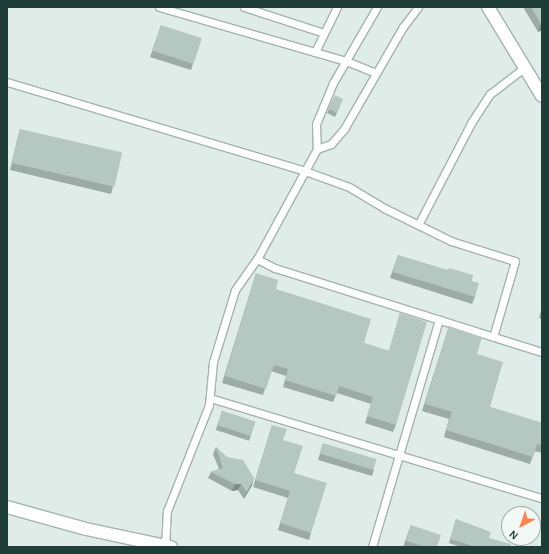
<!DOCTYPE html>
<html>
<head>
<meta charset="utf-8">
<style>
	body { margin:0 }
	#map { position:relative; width:549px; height:554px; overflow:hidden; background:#e0ece8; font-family:Karla,sans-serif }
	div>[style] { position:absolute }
	.roads { filter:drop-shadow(1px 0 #a2b4b0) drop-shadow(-1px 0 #a2b4b0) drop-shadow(0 1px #a2b4b0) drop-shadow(0 -1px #a2b4b0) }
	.lane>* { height:7px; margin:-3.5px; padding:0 3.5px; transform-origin:3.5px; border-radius:3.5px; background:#fff }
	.street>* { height:12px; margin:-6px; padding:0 6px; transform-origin:6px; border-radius:6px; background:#fff }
	.wall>* { inset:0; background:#9caba6; transform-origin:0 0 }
	.shaded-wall>* { inset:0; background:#7f8b87 }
	.building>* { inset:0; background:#b5c7c1; transform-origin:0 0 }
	span { translate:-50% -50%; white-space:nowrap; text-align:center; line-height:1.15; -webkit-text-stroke:3.5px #f1f8f5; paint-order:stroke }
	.frame { position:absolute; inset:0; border:8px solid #1f3e38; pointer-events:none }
	.north { position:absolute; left:501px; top:506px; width:40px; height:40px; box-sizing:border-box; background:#f1f8f5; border:1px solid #9daea9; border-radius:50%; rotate:220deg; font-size:11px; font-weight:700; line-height:16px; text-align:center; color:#1f3e38 }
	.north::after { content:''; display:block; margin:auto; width:14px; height:18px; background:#fc854e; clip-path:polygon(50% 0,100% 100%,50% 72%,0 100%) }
</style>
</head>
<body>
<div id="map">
	<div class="roads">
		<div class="lane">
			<i style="left:159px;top:7px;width:195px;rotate:16.1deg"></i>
			<i style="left:346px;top:61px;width:31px;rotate:22deg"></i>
			<i style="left:244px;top:7px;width:84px;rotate:18deg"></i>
			<i style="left:377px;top:7px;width:88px;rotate:120.1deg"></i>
			<i style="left:333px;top:83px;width:44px;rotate:112.5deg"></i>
			<i style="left:316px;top:124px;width:25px;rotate:88deg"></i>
			<i style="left:317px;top:149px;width:15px;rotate:-20deg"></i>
			<i style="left:331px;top:144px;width:20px;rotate:-49deg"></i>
			<i style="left:344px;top:129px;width:118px;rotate:-60deg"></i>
			<i style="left:403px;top:27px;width:25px;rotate:-53deg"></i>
			<i style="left:315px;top:52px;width:50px;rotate:-63.9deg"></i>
			<i style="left:7px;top:82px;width:311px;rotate:16.6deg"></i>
			<i style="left:305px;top:171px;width:47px;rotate:20deg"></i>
			<i style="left:349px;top:187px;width:41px;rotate:31deg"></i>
			<i style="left:384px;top:208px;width:75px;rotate:26.2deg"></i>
			<i style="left:451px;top:241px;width:67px;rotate:17.4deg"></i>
			<i style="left:515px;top:261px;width:79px;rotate:106.1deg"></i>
			<i style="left:418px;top:225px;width:115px;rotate:-62.5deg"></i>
			<i style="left:471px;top:123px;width:35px;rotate:-57deg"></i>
			<i style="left:490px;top:94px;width:44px;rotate:-37.6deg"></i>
			<i style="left:257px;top:259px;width:20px;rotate:27deg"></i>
			<i style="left:275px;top:268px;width:280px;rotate:17.5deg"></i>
			<i style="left:210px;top:398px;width:347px;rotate:16.8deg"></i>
			<i style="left:165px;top:547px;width:36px;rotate:-87deg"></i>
			<i style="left:167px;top:511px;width:114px;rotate:-68.4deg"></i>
			<i style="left:209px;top:405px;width:43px;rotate:-84.7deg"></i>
			<i style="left:213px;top:362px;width:75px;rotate:-73deg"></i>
			<i style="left:235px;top:290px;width:38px;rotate:-55deg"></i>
			<i style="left:257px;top:259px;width:125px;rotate:-61.4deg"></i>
			<i style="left:372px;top:547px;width:237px;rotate:-73.6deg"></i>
		</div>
		<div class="street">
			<i style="left:488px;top:7px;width:104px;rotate:58.8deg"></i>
			<i style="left:7px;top:507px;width:82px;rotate:15.6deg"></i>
			<i style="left:86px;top:529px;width:87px;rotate:12deg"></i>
		</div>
	</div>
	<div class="wall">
		<i style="clip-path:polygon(523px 7px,542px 7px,542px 30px,538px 32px)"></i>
		<i style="clip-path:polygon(161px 25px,193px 64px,191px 70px,150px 57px)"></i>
		<i style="clip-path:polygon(343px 99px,335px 117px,327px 113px,329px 109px)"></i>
		<i style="clip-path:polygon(20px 129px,113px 187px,111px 194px,10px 170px,18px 136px)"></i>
		<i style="clip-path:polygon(398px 255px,472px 281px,475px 297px,472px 304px,390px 278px)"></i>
		<i style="clip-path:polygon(256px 273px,276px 289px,364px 343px,389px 351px,400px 313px,396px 425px,393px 432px,365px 423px,371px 404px,337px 393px,333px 402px,283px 387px,286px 376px,271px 371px,263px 395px,222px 383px)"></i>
		<i style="clip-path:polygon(542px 308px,542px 319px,539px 318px)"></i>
		<i style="clip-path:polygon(449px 326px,477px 354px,490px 407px,542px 423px,542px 422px,542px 453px,535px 451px,530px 464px,444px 437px,449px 419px,422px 411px)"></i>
		<i style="left:222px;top:411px;width:35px;height:20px;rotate:18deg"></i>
		<i style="clip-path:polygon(272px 425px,283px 440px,294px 473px,311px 533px,309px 540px,278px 530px,288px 498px,253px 487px)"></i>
		<i style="clip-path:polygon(323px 443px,374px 470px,372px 476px,318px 460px)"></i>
		<i style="clip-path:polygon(216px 447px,252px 485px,244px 499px,238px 490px,232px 491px,208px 478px,211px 472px,219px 469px,213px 454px)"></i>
		<i style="clip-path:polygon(542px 517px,542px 524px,540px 523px)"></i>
		<i style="clip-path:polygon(456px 519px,489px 538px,510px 547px,461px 547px,449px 543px)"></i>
		<i style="clip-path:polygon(411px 525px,437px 547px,403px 547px)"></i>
	</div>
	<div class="shaded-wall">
		<i style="clip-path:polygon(542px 23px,542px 30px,538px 32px,541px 24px)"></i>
		<i style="clip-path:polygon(254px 478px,252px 485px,244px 499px,247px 492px)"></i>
		<i style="clip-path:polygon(235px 484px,241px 484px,238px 490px,232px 491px)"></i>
	</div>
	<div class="building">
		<i style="clip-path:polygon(531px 7px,542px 7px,542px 23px,541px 24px)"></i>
		<i style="left:161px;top:25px;width:43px;height:27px;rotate:18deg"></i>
		<i style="left:335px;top:95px;width:9px;height:15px;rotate:27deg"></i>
		<i style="left:20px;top:129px;width:105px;height:35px;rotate:13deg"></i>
		<i style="clip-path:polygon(398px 255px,448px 270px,449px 268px,473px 275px,472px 281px,479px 283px,475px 297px,393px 272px)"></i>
		<i style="clip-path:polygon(256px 273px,278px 280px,276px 289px,371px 319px,364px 343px,389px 351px,400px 313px,427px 322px,396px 425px,367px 416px,373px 397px,339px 386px,336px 396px,285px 380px,288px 369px,274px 365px,266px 389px,225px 376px)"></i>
		<i style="clip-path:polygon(542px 308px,542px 314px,540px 314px)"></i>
		<i style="clip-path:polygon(449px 326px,482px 337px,477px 354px,503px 362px,490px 407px,542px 423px,542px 445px,537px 444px,533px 457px,446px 430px,452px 412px,425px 404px)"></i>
		<i style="left:222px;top:411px;width:35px;height:15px;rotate:18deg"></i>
		<i style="clip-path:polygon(272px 425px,287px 429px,283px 440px,303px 446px,294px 473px,327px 483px,311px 533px,280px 523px,290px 491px,255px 480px)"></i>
		<i style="left:323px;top:443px;width:56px;height:11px;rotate:17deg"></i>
		<i style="clip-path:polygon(216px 447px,227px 457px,243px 460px,254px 478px,247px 492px,241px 484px,235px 484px,211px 472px,223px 468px)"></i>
		<i style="clip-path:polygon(456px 519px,491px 532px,489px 538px,511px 544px,510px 547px,477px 547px,450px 539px)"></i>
		<i style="clip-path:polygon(411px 525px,441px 535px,437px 547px,426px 547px,406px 541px)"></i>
	</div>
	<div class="frame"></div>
	<div class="north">N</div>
</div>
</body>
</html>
